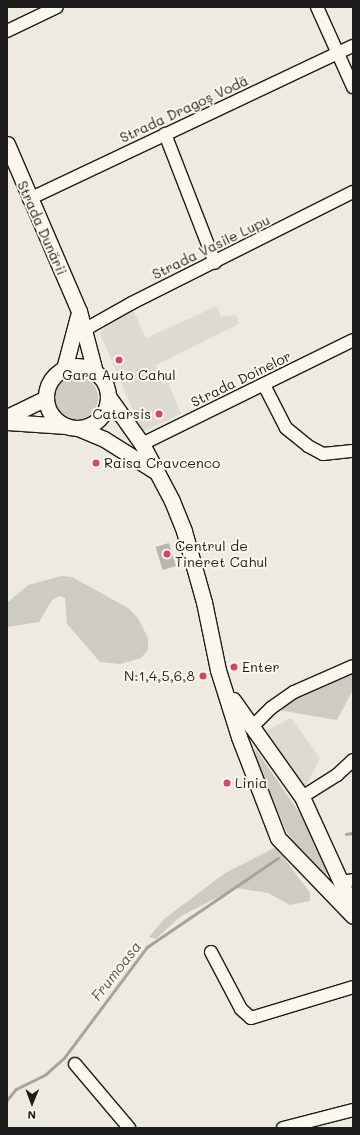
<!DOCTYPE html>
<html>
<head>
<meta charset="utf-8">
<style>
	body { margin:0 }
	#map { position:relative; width:360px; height:1135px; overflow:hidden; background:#eeeadf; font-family:Mali,sans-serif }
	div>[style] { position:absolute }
	.built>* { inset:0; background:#dedad1 }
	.green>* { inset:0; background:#ceccc2 }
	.round { border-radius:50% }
	.stream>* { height:2.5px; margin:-1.25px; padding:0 1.25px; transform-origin:1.25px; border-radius:1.25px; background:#a6a39d }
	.building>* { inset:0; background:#b9b6af; transform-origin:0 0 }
	.roads { filter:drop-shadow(1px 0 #1c1c1c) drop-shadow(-1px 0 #1c1c1c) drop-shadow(0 1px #1c1c1c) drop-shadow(0 -1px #1c1c1c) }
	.minor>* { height:12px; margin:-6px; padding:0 6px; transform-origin:6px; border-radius:6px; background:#fbf7ec }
	.major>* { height:15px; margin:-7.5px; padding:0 7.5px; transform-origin:7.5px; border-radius:7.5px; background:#fbf7ec }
	.major>.ring { margin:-7.5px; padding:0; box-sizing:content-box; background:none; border:15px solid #fbf7ec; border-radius:50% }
	.dots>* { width:11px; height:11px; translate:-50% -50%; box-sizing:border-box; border:2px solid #fbf7ec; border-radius:50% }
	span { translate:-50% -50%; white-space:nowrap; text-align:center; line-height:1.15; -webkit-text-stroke:4px #fbf7ec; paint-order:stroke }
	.street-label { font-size:14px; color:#1c1c1c }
	.poi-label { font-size:14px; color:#1c1c1c }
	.right { translate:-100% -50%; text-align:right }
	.left { translate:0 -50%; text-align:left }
	.water-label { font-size:15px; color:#5a5956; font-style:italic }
	.frame { position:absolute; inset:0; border:8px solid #1c1c1c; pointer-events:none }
	.north { position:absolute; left:12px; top:1083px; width:40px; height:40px; -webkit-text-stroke:3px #fbf7ec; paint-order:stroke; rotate:181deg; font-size:11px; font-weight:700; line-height:16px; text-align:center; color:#1c1c1c }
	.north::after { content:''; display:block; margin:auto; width:14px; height:18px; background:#1c1c1c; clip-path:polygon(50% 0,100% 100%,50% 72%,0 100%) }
</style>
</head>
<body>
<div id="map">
	<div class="built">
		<i style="clip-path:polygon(217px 306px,221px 317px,236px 315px,239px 324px,156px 365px,163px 384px,168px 382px,181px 414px,142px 432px,100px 333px,109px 323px,133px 310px,146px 338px)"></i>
		<i style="clip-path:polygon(291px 718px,320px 758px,305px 789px,264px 732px)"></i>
	</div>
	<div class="green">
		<i class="round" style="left:54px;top:376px;width:44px;height:44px"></i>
		<i style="clip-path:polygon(61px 576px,72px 577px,128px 608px,138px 618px,148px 638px,148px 650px,141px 658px,120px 664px,100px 662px,67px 624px,65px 598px,60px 596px,52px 600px,39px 622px,7px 627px,7px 603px,28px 585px)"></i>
		<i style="clip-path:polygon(353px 672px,353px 690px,337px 720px,278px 710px,297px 695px)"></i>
		<i style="clip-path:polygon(255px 748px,305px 821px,327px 870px,325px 876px,320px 876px,286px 831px,257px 762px)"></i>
		<i style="clip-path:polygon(276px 847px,310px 893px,310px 901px,290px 905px,268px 893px,236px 888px,181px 916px,156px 939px,149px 937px,164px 919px,225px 873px)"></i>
	</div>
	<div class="stream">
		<i style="left:346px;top:834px;width:7px;rotate:-8deg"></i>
		<i style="left:7px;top:1100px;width:14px;rotate:-51deg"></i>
		<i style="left:16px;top:1089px;width:32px;rotate:-26deg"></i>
		<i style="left:45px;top:1075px;width:25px;rotate:-42deg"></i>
		<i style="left:64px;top:1058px;width:139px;rotate:-53.2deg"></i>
		<i style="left:147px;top:947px;width:158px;rotate:-34.2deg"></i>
	</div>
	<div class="building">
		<i style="left:169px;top:543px;width:24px;height:14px;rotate:73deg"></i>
	</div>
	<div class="roads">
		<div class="minor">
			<i style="left:317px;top:7px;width:88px;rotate:65.8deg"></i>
			<i style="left:7px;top:31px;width:55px;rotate:-25.6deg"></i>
			<i style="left:165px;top:134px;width:138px;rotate:68.8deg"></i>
			<i style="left:29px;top:199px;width:358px;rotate:-25.3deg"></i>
			<i style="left:84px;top:330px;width:55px;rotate:-29.4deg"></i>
			<i style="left:132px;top:303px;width:247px;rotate:-26.7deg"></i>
			<i style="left:264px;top:385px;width:48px;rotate:62.9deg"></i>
			<i style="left:286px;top:428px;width:28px;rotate:39deg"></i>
			<i style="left:308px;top:446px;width:17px;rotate:28deg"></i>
			<i style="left:323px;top:454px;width:30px;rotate:-6deg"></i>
			<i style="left:142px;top:444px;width:235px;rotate:-26.2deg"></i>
			<i style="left:251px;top:728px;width:28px;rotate:-45deg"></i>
			<i style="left:271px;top:708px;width:28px;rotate:-35deg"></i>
			<i style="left:294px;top:692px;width:64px;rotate:-23.8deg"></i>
			<i style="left:302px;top:797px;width:41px;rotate:-32.2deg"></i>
			<i style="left:337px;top:775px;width:22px;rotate:-43deg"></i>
			<i style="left:341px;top:882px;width:12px;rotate:-9deg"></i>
			<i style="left:211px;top:952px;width:64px;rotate:62.2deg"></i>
			<i style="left:241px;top:1009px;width:13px;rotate:42deg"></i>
			<i style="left:251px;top:1018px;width:107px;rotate:-16.9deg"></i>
			<i style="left:75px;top:1064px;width:84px;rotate:49.8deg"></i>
			<i style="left:283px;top:1128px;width:72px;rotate:-14.4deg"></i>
		</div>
		<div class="major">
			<i style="left:7px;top:144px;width:182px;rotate:66.7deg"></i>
			<i style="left:79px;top:311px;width:63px;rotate:75.3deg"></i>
			<i class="ring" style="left:46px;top:366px;width:47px;height:47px"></i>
			<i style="left:64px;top:369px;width:55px;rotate:-75.2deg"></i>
			<i style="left:108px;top:396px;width:59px;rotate:54.7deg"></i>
			<i style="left:142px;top:444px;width:64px;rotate:62.2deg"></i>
			<i style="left:172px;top:501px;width:32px;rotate:68deg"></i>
			<i style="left:184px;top:531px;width:74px;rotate:74.3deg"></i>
			<i style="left:204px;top:602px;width:69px;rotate:78.4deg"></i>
			<i style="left:218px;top:670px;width:70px;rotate:72.6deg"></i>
			<i style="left:239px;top:737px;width:108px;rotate:68.9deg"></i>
			<i style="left:278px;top:838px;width:108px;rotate:46.1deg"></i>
			<i style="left:7px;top:417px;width:43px;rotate:-26deg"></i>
			<i style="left:7px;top:422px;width:59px;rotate:3.9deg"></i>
			<i style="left:78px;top:428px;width:28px;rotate:23deg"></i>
			<i style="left:104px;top:439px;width:60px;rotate:32.1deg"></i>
			<i style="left:233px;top:700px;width:119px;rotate:54.6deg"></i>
			<i style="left:302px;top:797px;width:123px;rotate:65.5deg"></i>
		</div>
	</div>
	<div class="dots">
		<i style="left:119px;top:360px;background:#d1495b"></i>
		<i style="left:159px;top:414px;background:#d1495b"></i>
		<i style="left:96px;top:463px;background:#d1495b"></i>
		<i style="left:167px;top:554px;background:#d1495b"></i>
		<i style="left:234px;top:667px;background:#d1495b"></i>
		<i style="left:203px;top:676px;background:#d1495b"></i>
		<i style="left:227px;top:783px;background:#d1495b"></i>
	</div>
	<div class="street-label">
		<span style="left:184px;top:109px;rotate:-25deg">Strada Dragoș Vodă</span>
		<span style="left:42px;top:228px;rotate:66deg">Strada Dunării</span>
		<span style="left:211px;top:247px;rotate:-26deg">Strada Vasile Lupu</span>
		<span style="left:241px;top:379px;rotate:-26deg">Strada Doinelor</span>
	</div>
	<div class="poi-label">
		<span style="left:119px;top:375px">Gara Auto Cahul</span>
		<span class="right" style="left:151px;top:414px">Catarsis</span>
		<span class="left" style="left:104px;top:463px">Raisa Cravcenco</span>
		<span class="left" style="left:175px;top:554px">Centrul de<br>Tineret Cahul</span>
		<span class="left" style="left:242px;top:667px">Enter</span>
		<span class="right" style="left:195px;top:676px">N:1,4,5,6,8</span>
		<span class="left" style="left:235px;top:783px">Linia</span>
	</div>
	<div class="water-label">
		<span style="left:116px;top:971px;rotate:-52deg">Frumoasa</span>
	</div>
	<div class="frame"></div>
	<div class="north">N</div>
</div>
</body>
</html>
